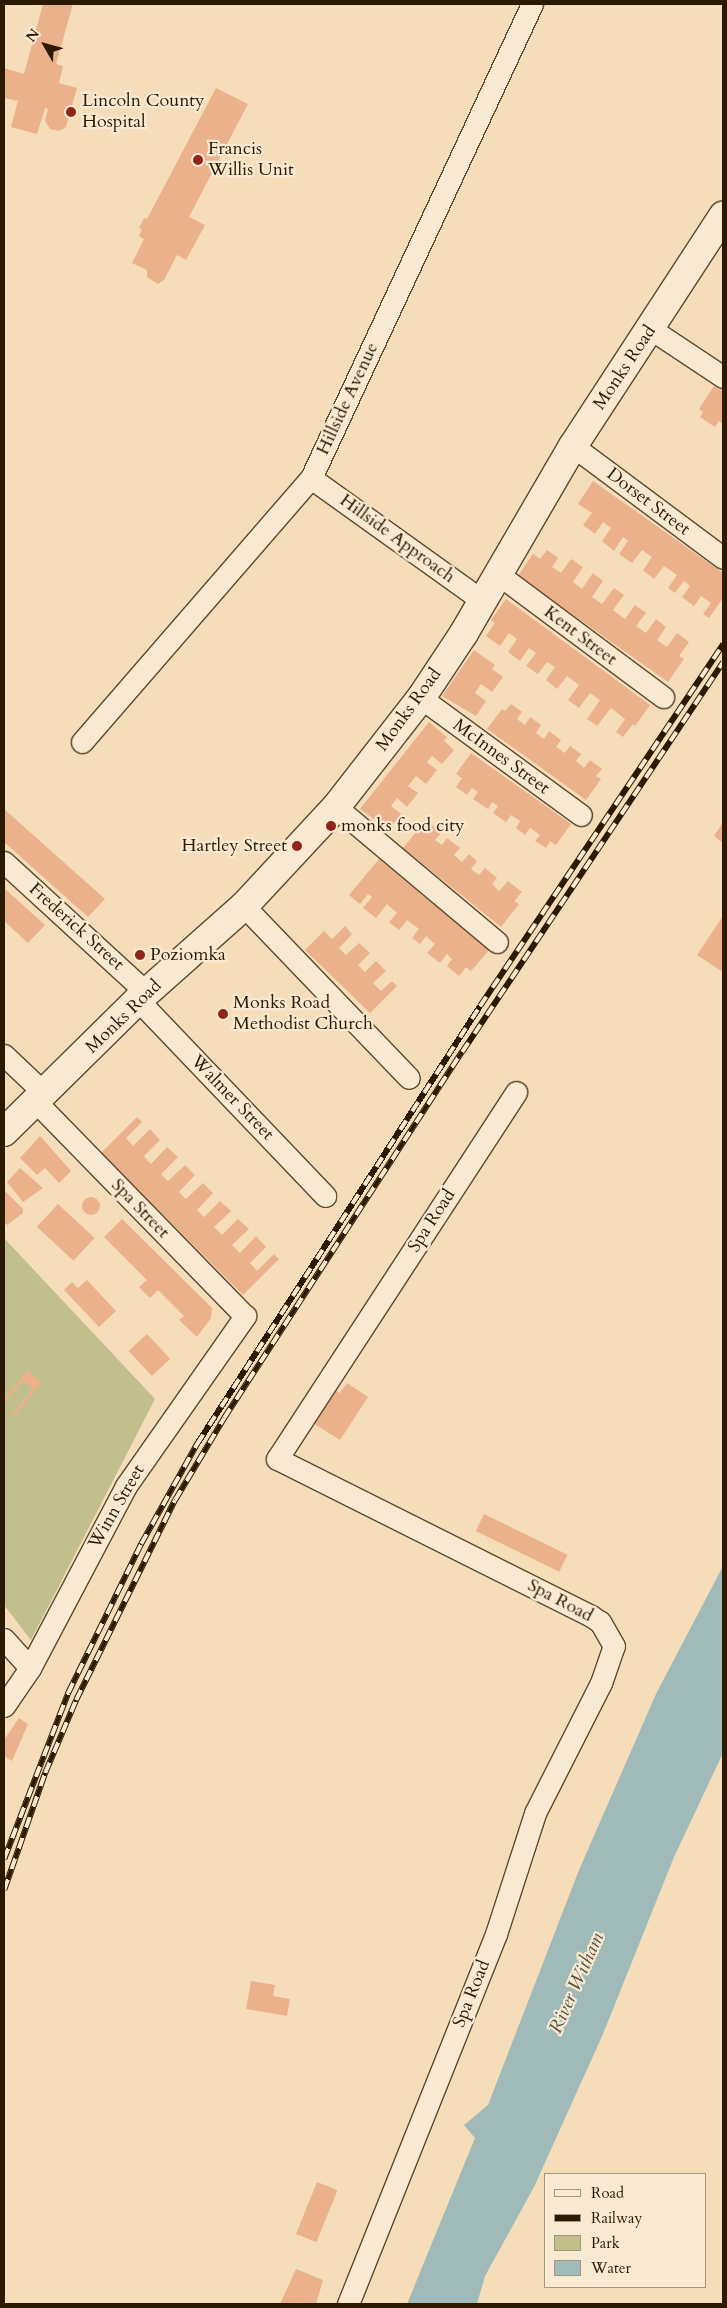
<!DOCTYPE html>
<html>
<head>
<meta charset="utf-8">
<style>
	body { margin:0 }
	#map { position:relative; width:727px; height:2308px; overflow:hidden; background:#f5ddb9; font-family:Cardo,serif }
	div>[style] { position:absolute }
	.green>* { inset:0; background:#c1bf8b }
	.water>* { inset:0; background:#9fbab8 }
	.building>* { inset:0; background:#ebb18b; transform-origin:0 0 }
	.round { border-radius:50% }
	.roads { filter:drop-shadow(1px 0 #5e4a2e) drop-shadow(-1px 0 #5e4a2e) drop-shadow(0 1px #5e4a2e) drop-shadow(0 -1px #5e4a2e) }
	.minor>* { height:21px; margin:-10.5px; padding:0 10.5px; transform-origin:10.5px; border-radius:10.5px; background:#f8e9d2 }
	.secondary>* { height:28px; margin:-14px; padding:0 14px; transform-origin:14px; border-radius:14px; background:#f8e9d2 }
	.rail>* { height:5.5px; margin-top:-2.75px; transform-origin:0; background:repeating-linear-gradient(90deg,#f8e9d2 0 11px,#2b1900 0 22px); box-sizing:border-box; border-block:1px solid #2b1900 }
	.dots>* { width:14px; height:14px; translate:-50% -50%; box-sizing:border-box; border:2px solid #f8e9d2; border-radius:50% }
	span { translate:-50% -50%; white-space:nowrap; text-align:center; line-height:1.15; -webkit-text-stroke:4.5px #f8e9d2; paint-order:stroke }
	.poi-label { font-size:18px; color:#2b1900 }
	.left { translate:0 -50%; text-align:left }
	.right { translate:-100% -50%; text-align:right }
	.street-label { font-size:18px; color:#2b1900 }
	.water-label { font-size:19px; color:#545140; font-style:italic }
	.frame { position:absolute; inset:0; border:5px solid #2b1900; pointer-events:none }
	.legend { position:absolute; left:544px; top:2173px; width:162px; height:115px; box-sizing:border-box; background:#f8e9d2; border:1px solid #a6967e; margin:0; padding:6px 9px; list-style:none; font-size:15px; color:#2b1900 }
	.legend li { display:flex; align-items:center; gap:10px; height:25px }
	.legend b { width:25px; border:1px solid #a6967e }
	.north { position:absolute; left:20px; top:20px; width:50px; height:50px; -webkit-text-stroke:4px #f8e9d2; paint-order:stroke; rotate:308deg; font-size:14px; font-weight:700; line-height:20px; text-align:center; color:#2b1900 }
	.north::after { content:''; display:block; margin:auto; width:18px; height:22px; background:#2b1900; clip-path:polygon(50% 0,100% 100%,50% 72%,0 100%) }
</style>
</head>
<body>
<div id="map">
	<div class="green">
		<i style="clip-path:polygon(4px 1238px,155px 1399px,31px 1640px,4px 1605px)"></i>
	</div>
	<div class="water">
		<i style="clip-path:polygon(723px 1566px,723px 1753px,674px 1857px,603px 2034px,534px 2187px,485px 2276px,477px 2304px,407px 2304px,475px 2138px,464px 2125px,488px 2105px,579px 1870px,656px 1694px)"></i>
	</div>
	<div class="building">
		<i style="clip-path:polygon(43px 4px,73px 4px,56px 64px,63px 66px,59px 83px,77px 88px,66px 127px,59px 131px,50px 129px,45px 121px,48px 109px,45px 108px,37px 134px,11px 127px,18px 101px,4px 98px,4px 68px,24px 74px)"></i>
		<i style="clip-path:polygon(216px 88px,248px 104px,189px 217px,205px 225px,186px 260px,177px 255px,164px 280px,158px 284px,147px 277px,147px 270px,132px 263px,144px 239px,139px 236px,142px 229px,139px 228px,144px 218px,147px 219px)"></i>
		<i style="clip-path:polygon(714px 386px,723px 392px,723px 424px,719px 421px,715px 427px,700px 417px,703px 412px,699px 409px)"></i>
		<i style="clip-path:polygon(593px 481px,723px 573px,723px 598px,709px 618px,703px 614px,711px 603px,701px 596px,694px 606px,682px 597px,690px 586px,684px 581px,675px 593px,668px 588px,677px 575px,664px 566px,654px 579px,643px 570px,652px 557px,642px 550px,632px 563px,619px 554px,628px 541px,623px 537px,614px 551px,602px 541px,611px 528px,603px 522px,595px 534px,583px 525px,592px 513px,578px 504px)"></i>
		<i style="clip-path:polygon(547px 550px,558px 558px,552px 567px,561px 573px,571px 559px,583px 567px,573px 582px,582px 589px,593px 573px,603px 581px,592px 597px,602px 604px,614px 588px,624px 595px,613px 610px,625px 619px,635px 605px,646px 613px,636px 626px,646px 633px,656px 619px,666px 627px,657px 640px,667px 647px,677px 633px,689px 642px,679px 656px,684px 659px,668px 682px,518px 576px,533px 554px,540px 559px)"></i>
		<i style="clip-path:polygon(506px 599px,650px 705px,635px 726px,633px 724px,623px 737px,616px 732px,625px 719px,611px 708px,597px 726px,587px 719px,600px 700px,590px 693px,579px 708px,568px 700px,579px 685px,567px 676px,557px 689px,546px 680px,555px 667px,547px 662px,538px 674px,526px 666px,536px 653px,529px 648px,520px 661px,508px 652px,517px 639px,509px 633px,500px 646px,486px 636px,495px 623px,491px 620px)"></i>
		<i style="clip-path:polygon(474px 650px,495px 665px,492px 669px,503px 677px,492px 692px,481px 684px,475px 693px,486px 701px,476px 716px,442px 696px)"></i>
		<i style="clip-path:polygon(511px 704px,522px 712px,517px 719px,525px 725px,530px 717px,541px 725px,536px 733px,544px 739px,549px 731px,561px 740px,556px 747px,565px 753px,570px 746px,581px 754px,576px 761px,584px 768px,590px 760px,602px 769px,596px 776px,601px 779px,586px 800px,487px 729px,502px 709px,505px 711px)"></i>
		<i style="clip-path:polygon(429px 722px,447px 737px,444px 741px,454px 750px,442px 764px,432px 756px,427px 762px,437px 770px,426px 784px,416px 776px,408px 786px,418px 793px,407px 807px,397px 798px,391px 806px,401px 814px,390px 828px,380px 820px,378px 822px,360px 809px)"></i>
		<i style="clip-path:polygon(471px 753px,571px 824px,556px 845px,550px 841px,546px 848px,535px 841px,540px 835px,530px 828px,525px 835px,516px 828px,520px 821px,511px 815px,506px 822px,493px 813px,498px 806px,492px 802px,488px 809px,473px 799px,478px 792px,472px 788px,467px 795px,456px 787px,462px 778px,456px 774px)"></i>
		<i style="clip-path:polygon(4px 809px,105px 899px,88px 917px,4px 842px)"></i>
		<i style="clip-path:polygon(723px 822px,723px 843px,714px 836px)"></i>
		<i style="clip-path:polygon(430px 823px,441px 833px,435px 840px,442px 845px,447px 838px,460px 848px,454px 855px,462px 862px,469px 854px,477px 861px,471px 869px,479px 875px,485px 868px,497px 878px,492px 884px,499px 891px,508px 881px,522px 892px,514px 901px,519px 904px,501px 927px,403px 848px,422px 825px,425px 829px)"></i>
		<i style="clip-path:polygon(379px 859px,489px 950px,471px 971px,466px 967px,459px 976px,447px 966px,452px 959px,447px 954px,440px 963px,427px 953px,435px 944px,426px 936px,420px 944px,412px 938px,419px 929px,407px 920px,399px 930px,389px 922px,397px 913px,387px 904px,376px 918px,363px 908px,372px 897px,368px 894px,360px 904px,349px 895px)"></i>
		<i style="clip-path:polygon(4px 888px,45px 925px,28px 943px,4px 921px)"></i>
		<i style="clip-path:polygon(723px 916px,723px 972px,697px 955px)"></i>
		<i style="clip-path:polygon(345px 926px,352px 934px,339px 948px,346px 955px,359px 943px,370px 953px,358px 965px,365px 972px,376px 961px,386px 971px,373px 983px,381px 991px,392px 981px,397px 986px,370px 1013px,305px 950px,324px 931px,332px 939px)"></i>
		<i style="clip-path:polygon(137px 1117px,142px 1122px,126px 1138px,133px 1146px,150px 1129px,160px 1140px,144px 1156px,147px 1160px,151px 1164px,167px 1147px,178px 1157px,161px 1174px,168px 1181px,185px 1165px,195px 1175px,179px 1192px,186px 1199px,203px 1183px,213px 1193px,197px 1210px,204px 1217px,220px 1201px,231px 1211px,214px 1227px,222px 1235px,238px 1219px,249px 1229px,232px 1245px,240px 1253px,256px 1236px,266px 1247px,250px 1263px,257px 1271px,274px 1254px,279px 1259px,243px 1295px,101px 1153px)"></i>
		<i style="clip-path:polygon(40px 1136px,71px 1171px,59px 1183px,45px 1168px,37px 1175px,20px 1158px)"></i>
		<i style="clip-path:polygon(20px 1168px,43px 1188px,23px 1202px,7px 1182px)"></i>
		<i style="clip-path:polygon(5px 1191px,23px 1209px,23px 1213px,7px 1225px,4px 1222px)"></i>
		<i class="round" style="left:82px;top:1197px;width:18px;height:18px"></i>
		<i style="left:58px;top:1204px;width:50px;height:31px;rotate:43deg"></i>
		<i style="clip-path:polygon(122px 1219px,212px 1308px,211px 1318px,197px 1337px,179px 1320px,184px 1316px,158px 1290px,150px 1298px,139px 1287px,147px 1280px,104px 1237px)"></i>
		<i style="clip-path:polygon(87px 1280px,116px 1311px,99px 1327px,64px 1290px,72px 1282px,78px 1288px)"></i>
		<i style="left:147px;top:1334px;width:34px;height:25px;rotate:47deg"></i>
		<i style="clip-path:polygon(28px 1370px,42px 1383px,14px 1416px,12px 1414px,33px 1389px,23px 1381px,4px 1403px,4px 1399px)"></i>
		<i style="clip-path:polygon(347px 1383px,368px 1397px,340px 1440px,313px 1423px,335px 1390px,340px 1393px)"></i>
		<i style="left:484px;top:1514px;width:93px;height:19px;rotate:26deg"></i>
		<i style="clip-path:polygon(19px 1718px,28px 1724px,12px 1761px,4px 1756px,4px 1740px)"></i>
		<i style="clip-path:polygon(251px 1981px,275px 1985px,273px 1996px,290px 1999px,287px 2016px,246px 2009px)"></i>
		<i style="left:317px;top:2182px;width:22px;height:56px;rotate:22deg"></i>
		<i style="clip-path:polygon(296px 2269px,323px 2280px,316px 2304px,280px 2304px)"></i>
	</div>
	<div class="roads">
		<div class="minor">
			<i style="left:651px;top:329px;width:87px;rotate:33.7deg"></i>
			<i style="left:573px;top:446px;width:187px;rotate:36.7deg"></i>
			<i style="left:311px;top:478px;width:211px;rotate:35.6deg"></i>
			<i style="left:498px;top:574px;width:206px;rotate:36.7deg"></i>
			<i style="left:421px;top:698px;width:198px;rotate:36.2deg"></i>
			<i style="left:82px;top:742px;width:349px;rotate:-49.1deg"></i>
			<i style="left:311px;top:478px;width:523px;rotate:-65deg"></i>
			<i style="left:336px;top:807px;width:210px;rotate:40deg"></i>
			<i style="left:4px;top:862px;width:194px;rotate:42.5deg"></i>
			<i style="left:244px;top:906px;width:238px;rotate:46.2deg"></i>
			<i style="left:138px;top:1000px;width:271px;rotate:46.3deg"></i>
			<i style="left:4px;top:1055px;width:55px;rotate:43.5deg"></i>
			<i style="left:4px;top:1639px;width:39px;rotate:48deg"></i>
			<i style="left:4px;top:1706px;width:46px;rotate:-55.6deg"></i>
			<i style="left:30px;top:1668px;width:206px;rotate:-62.2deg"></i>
			<i style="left:126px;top:1486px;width:208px;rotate:-55deg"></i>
			<i style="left:245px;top:1316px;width:301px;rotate:-134.3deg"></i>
			<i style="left:348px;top:2304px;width:399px;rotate:-68.2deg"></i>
			<i style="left:496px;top:1934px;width:127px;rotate:-72.1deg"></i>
			<i style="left:535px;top:1813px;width:146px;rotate:-63.1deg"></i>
			<i style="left:601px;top:1683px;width:39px;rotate:-71deg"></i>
			<i style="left:614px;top:1646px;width:28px;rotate:-120deg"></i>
			<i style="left:600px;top:1622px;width:11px;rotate:-146deg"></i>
			<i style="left:591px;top:1616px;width:351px;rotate:-153.4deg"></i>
			<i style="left:277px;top:1459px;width:438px;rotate:-56.9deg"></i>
		</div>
		<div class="secondary">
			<i style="left:4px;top:1132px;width:188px;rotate:-44.6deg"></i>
			<i style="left:138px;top:1000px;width:142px;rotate:-41.6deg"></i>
			<i style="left:244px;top:906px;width:135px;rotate:-47.1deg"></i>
			<i style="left:336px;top:807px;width:138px;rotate:-52.1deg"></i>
			<i style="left:421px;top:698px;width:78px;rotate:-56.5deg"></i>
			<i style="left:464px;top:633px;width:216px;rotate:-59.8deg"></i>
			<i style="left:573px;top:446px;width:275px;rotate:-56.9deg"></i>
		</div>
	</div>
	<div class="rail">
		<i style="left:4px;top:1859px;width:178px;rotate:-68.9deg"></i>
		<i style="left:68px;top:1693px;width:166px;rotate:-63.9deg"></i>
		<i style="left:141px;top:1544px;width:115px;rotate:-60.8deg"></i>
		<i style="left:197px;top:1444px;width:521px;rotate:-57.13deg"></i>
		<i style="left:480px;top:1006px;width:436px;rotate:-56.1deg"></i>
		<i style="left:4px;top:1890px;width:124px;rotate:-70.7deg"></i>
		<i style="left:45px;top:1773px;width:79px;rotate:-67deg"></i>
		<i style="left:76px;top:1700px;width:223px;rotate:-63.7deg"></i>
		<i style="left:175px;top:1500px;width:96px;rotate:-59.1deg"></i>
		<i style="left:224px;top:1418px;width:437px;rotate:-57deg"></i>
		<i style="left:462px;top:1052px;width:469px;rotate:-56.2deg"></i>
	</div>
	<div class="dots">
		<i style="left:71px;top:112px;background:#8f2418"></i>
		<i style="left:198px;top:160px;background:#8f2418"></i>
		<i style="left:331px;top:826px;background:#8f2418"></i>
		<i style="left:297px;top:846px;background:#8f2418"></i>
		<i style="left:140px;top:955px;background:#8f2418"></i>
		<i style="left:223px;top:1014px;background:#8f2418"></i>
	</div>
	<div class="poi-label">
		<span class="left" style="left:82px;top:112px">Lincoln County<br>Hospital</span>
		<span class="left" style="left:208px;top:160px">Francis<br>Willis Unit</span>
		<span class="left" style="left:341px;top:826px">monks food city</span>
		<span class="right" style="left:287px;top:846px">Hartley Street</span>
		<span class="left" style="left:150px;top:955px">Poziomka</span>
		<span class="left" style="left:233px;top:1014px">Monks Road<br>Methodist Church</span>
	</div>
	<div class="street-label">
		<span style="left:625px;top:368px;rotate:-56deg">Monks Road</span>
		<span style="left:348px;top:399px;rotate:-65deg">Hillside Avenue</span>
		<span style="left:648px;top:502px;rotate:37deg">Dorset Street</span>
		<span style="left:397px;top:539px;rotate:36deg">Hillside Approach</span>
		<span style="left:580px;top:636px;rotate:37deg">Kent Street</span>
		<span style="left:409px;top:710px;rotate:-54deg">Monks Road</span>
		<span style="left:501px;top:757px;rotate:36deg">McInnes Street</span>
		<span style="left:76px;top:927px;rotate:42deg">Frederick Street</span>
		<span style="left:124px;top:1017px;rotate:-44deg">Monks Road</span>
		<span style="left:232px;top:1098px;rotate:46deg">Walmer Street</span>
		<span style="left:140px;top:1209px;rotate:46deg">Spa Street</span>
		<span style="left:432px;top:1221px;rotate:-57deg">Spa Road</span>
		<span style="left:117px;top:1507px;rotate:-60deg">Winn Street</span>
		<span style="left:560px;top:1601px;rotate:28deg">Spa Road</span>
		<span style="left:472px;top:1994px;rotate:-68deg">Spa Road</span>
	</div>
	<div class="water-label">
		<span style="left:577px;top:1983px;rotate:-66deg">River Witham</span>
	</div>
	<div class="frame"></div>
	<ul class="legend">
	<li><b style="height:6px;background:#f8e9d2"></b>Road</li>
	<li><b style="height:6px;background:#2b1900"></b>Railway</li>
	<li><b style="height:14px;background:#c1bf8b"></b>Park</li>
	<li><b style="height:14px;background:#9fbab8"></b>Water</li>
	</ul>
	<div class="north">N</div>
</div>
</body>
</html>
